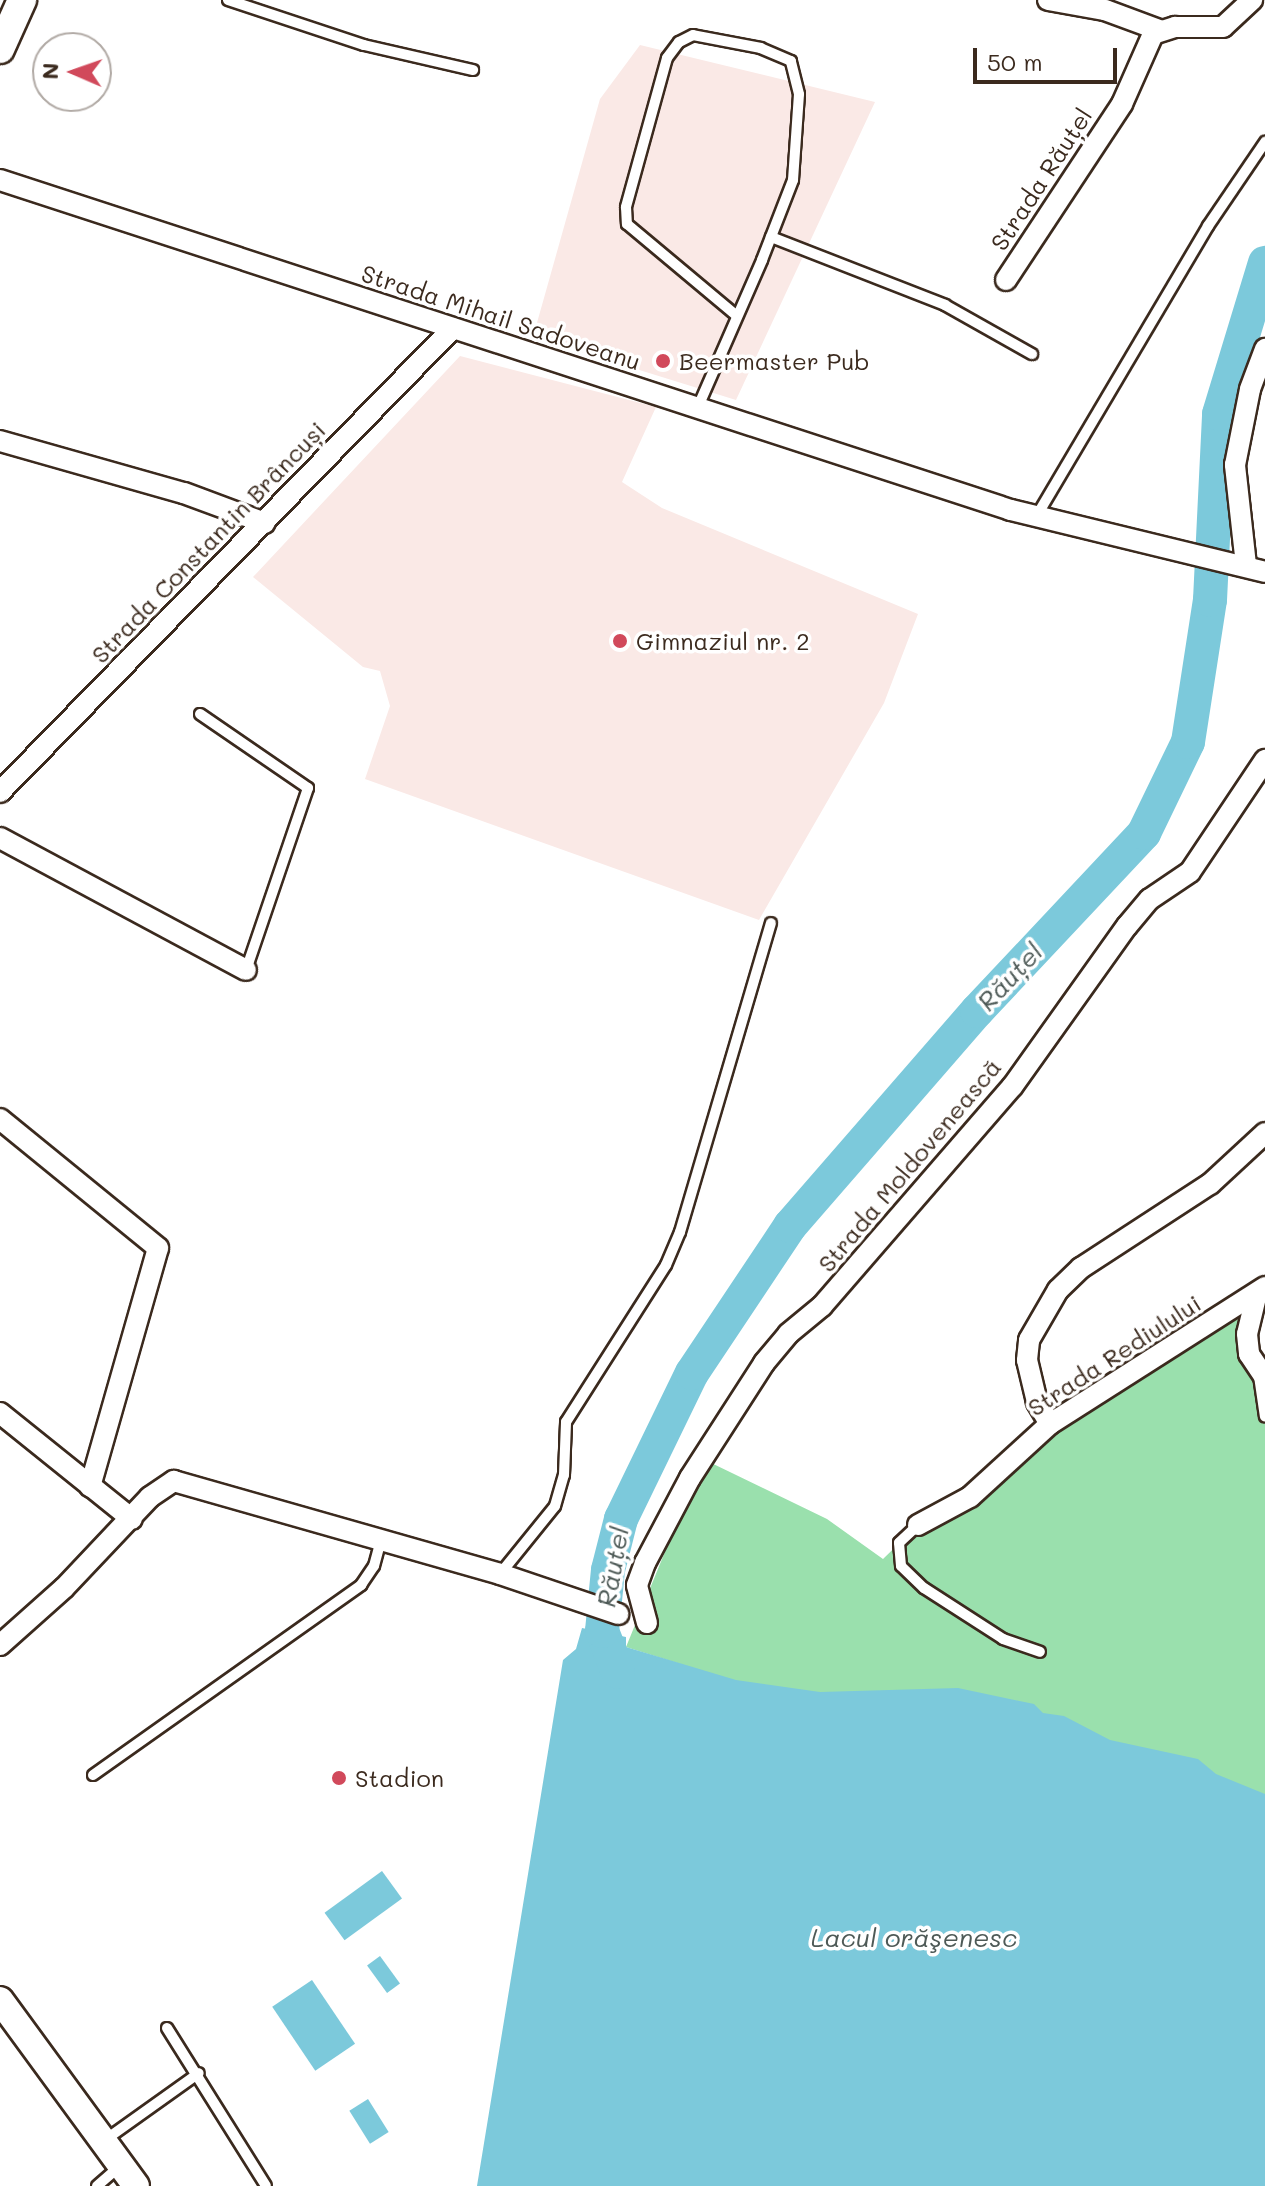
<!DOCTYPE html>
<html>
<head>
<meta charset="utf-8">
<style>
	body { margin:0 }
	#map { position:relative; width:1265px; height:2186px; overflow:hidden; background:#fff; font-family:Mali,sans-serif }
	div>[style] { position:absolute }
	.built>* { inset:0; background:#fae9e6 }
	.green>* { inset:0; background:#9ae0ad }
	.water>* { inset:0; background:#7cc9db; transform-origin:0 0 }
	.river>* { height:34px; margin:-17px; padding:0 17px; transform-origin:17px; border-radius:17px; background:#7cc9db }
	.roads { filter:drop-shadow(2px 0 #3b2a1e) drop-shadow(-2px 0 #3b2a1e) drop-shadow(0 2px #3b2a1e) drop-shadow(0 -2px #3b2a1e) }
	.service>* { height:10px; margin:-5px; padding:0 5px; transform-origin:5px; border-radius:5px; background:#fff }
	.minor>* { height:20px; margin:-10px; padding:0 10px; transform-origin:10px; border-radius:10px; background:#fff }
	.tertiary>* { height:26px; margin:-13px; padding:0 13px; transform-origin:13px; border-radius:13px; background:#fff }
	.secondary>* { height:28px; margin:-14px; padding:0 14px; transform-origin:14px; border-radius:14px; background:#fff }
	.dots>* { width:22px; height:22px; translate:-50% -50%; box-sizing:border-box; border:4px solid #fff; border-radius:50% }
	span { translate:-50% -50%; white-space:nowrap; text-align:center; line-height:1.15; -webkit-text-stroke:7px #fff; paint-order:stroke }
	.street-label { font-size:24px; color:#3b2a1e }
	.poi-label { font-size:24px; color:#3b2a1e }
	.left { translate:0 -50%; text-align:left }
	.water-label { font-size:26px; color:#4e5a57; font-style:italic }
	.north { position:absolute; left:32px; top:32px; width:80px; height:80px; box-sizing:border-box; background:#fff; border:2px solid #b1aaa5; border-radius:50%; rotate:272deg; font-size:22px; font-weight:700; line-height:32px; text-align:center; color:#3b2a1e }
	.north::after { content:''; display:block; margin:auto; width:28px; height:36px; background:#d1495b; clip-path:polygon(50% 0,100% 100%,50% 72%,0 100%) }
	.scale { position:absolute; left:973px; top:48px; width:144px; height:36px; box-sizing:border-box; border:4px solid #3b2a1e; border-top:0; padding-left:10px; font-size:24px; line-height:28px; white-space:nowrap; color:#3b2a1e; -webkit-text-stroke:6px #fff; paint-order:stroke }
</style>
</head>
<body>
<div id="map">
	<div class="built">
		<i style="clip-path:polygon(640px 45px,875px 102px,736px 400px,533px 337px,600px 99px)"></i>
		<i style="clip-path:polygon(460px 356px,656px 407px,622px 482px,662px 508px,918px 614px,884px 703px,759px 920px,365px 779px,390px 706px,380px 671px,363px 667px,253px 577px)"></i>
	</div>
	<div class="green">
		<i style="clip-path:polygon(1257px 1293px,1248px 1321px,1265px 1375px,1265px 1803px,798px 1701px,626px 1647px,703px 1459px,827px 1519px,883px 1559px,918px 1525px,1050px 1424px)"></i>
	</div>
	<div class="water">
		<i style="clip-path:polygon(582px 1628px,626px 1637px,626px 1647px,736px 1680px,820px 1692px,958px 1688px,1034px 1704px,1043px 1713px,1064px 1716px,1110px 1740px,1198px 1759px,1216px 1774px,1265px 1794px,1265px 2186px,477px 2186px,563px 1660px,576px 1649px)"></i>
		<i style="left:382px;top:1871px;width:34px;height:71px;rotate:54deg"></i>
		<i style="left:380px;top:1956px;width:34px;height:16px;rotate:54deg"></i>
		<i style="left:312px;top:1980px;width:77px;height:48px;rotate:56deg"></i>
		<i style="left:368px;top:2099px;width:39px;height:22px;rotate:58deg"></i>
	</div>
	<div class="river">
		<i style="left:618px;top:1672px;width:44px;rotate:-111.3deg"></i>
		<i style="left:602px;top:1631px;width:61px;rotate:-84.4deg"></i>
		<i style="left:608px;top:1570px;width:53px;rotate:-75.7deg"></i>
		<i style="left:621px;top:1519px;width:162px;rotate:-64.1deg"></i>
		<i style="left:692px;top:1373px;width:177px;rotate:-56.3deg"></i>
		<i style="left:790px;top:1226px;width:285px;rotate:-49deg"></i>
		<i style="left:977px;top:1011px;width:244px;rotate:-46.8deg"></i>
		<i style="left:1144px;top:833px;width:101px;rotate:-64.2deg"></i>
		<i style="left:1188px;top:742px;width:144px;rotate:-81.2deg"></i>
		<i style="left:1210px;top:600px;width:186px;rotate:-87.2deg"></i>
		<i style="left:1219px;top:414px;width:158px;rotate:-73.1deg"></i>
	</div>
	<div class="roads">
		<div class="service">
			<i style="left:228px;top:0;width:143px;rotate:18.3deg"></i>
			<i style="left:364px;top:45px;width:112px;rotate:12.9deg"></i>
			<i style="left:771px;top:237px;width:187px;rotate:21.3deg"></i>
			<i style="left:945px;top:305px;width:100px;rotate:29.4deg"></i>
			<i style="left:697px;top:409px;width:163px;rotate:-66.4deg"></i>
			<i style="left:762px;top:260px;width:86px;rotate:-68.8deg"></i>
			<i style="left:793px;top:180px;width:86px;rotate:-86deg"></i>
			<i style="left:799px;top:94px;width:34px;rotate:-104deg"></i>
			<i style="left:791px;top:61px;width:33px;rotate:-157deg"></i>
			<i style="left:761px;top:48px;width:69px;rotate:-169.2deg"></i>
			<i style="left:693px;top:35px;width:16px;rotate:153deg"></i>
			<i style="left:679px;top:42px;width:20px;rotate:127deg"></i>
			<i style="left:667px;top:58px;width:155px;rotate:105.4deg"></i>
			<i style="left:626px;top:207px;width:17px;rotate:87deg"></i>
			<i style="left:627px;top:224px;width:143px;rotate:39.9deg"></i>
			<i style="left:1036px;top:517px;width:338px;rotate:-59.4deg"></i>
			<i style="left:1208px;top:226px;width:102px;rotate:-55.8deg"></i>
			<i style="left:200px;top:714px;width:131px;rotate:34.4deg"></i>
			<i style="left:308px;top:788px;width:192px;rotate:108.8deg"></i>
			<i style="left:1259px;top:1376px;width:41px;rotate:81.7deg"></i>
			<i style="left:918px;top:1525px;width:26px;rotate:137deg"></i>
			<i style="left:899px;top:1543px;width:23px;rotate:85deg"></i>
			<i style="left:901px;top:1566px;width:32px;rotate:44deg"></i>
			<i style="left:924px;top:1588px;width:94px;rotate:32.8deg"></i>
			<i style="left:1003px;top:1639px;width:39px;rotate:19deg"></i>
			<i style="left:500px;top:1574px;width:87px;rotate:-51deg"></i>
			<i style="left:555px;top:1506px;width:32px;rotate:-74deg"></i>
			<i style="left:564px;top:1475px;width:53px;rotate:-87.8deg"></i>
			<i style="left:566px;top:1422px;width:186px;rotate:-57.5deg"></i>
			<i style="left:666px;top:1265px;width:36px;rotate:-67deg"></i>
			<i style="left:680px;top:1232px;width:322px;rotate:-73.6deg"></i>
			<i style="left:93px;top:1775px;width:329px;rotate:-35.3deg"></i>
			<i style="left:361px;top:1585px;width:23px;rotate:-56deg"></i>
			<i style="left:374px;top:1566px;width:27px;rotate:-75deg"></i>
			<i style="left:167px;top:2028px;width:186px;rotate:57.9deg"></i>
			<i style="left:105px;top:2140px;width:115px;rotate:-35.5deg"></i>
			<i style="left:97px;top:2186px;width:29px;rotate:-41deg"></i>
		</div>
		<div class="minor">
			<i style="left:1048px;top:0;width:58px;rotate:10deg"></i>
			<i style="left:1105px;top:10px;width:58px;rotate:20.3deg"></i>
			<i style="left:0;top:180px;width:1063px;rotate:18.08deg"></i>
			<i style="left:1011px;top:510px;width:261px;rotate:13.7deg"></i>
			<i style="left:1006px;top:280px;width:211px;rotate:-56.6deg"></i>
			<i style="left:1122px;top:104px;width:77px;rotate:-66.1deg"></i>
			<i style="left:1153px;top:34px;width:23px;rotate:-18deg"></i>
			<i style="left:1175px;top:27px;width:48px"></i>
			<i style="left:1223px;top:27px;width:40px;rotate:-43deg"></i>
			<i style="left:0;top:441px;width:191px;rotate:15.8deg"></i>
			<i style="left:184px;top:493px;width:86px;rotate:20.3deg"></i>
			<i style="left:1246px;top:565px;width:101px;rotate:-96.3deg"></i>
			<i style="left:1235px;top:465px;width:77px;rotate:-78.8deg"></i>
			<i style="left:1250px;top:389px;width:43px;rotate:-69.4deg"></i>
			<i style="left:0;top:792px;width:648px;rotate:-45.69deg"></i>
			<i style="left:0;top:838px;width:279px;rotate:28.2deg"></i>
			<i style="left:0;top:1119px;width:204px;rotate:39.2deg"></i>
			<i style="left:158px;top:1248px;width:248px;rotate:105.9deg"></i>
			<i style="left:1257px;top:1293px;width:42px;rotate:103.7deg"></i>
			<i style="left:1247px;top:1334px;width:20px;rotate:84deg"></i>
			<i style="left:1249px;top:1354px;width:29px;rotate:56deg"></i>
			<i style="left:0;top:1413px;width:169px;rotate:38.8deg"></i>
			<i style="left:1050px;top:1424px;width:26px;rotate:-121deg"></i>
			<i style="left:1037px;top:1402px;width:43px;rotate:-103.4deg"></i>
			<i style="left:1027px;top:1360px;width:20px;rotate:-84deg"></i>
			<i style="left:1029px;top:1340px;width:58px;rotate:-59.9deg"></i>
			<i style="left:1058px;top:1290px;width:32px;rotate:-44deg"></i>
			<i style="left:1081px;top:1268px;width:154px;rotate:-33.1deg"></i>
			<i style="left:1210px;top:1184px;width:75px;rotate:-42.8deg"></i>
			<i style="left:918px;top:1525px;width:59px;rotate:-28.3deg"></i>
			<i style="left:970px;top:1497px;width:108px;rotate:-42.4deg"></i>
			<i style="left:1050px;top:1424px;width:255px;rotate:-32.5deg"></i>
			<i style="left:647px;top:1623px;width:39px;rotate:-105deg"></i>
			<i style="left:637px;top:1585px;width:23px;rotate:-70deg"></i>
			<i style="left:645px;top:1563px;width:96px;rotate:-62.1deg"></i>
			<i style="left:690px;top:1478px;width:137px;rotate:-57.2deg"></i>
			<i style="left:764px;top:1363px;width:38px;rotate:-50deg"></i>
			<i style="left:788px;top:1334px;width:44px;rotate:-39.5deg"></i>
			<i style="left:822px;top:1306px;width:290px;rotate:-49.1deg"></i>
			<i style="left:1012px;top:1087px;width:198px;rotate:-54.5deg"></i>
			<i style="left:1127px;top:926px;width:35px;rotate:-50deg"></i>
			<i style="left:1150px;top:899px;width:48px;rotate:-34deg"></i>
			<i style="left:1190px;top:872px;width:135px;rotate:-56.2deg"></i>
			<i style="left:0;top:1645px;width:86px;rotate:-41.7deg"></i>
			<i style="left:64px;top:1588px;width:125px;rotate:-46.6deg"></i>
			<i style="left:150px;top:1497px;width:29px;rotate:-34deg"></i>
			<i style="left:174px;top:1481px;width:339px;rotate:15.9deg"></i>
			<i style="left:500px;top:1574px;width:125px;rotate:18.7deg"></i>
		</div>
		<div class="tertiary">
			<i style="left:0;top:2000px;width:230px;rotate:53.8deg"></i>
		</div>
		<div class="secondary">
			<i style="left:0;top:49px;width:54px;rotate:-65.8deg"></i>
		</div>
	</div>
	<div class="dots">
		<i style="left:663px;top:361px;background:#d1495b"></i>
		<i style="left:620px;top:641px;background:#d1495b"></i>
		<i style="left:339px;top:1778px;background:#d1495b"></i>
	</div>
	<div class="street-label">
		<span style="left:1041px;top:179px;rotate:-57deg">Strada Răuțel</span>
		<span style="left:501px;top:317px;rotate:18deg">Strada Mihail Sadoveanu</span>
		<span style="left:208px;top:542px;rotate:-46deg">Strada Constantin Brâncuși</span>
		<span style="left:909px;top:1165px;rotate:-50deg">Strada Moldovenească</span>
		<span style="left:1114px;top:1355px;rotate:-33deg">Strada Rediulului</span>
	</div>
	<div class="poi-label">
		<span class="left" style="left:679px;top:361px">Beermaster Pub</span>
		<span class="left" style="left:636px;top:641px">Gimnaziul nr. 2</span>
		<span class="left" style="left:355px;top:1778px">Stadion</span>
	</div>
	<div class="water-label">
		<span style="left:1010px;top:977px;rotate:-47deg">Răuțel</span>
		<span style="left:613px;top:1567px;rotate:-80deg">Răuțel</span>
		<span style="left:914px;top:1938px">Lacul orăşenesc</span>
	</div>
	<div class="north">N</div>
	<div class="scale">50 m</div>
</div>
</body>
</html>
